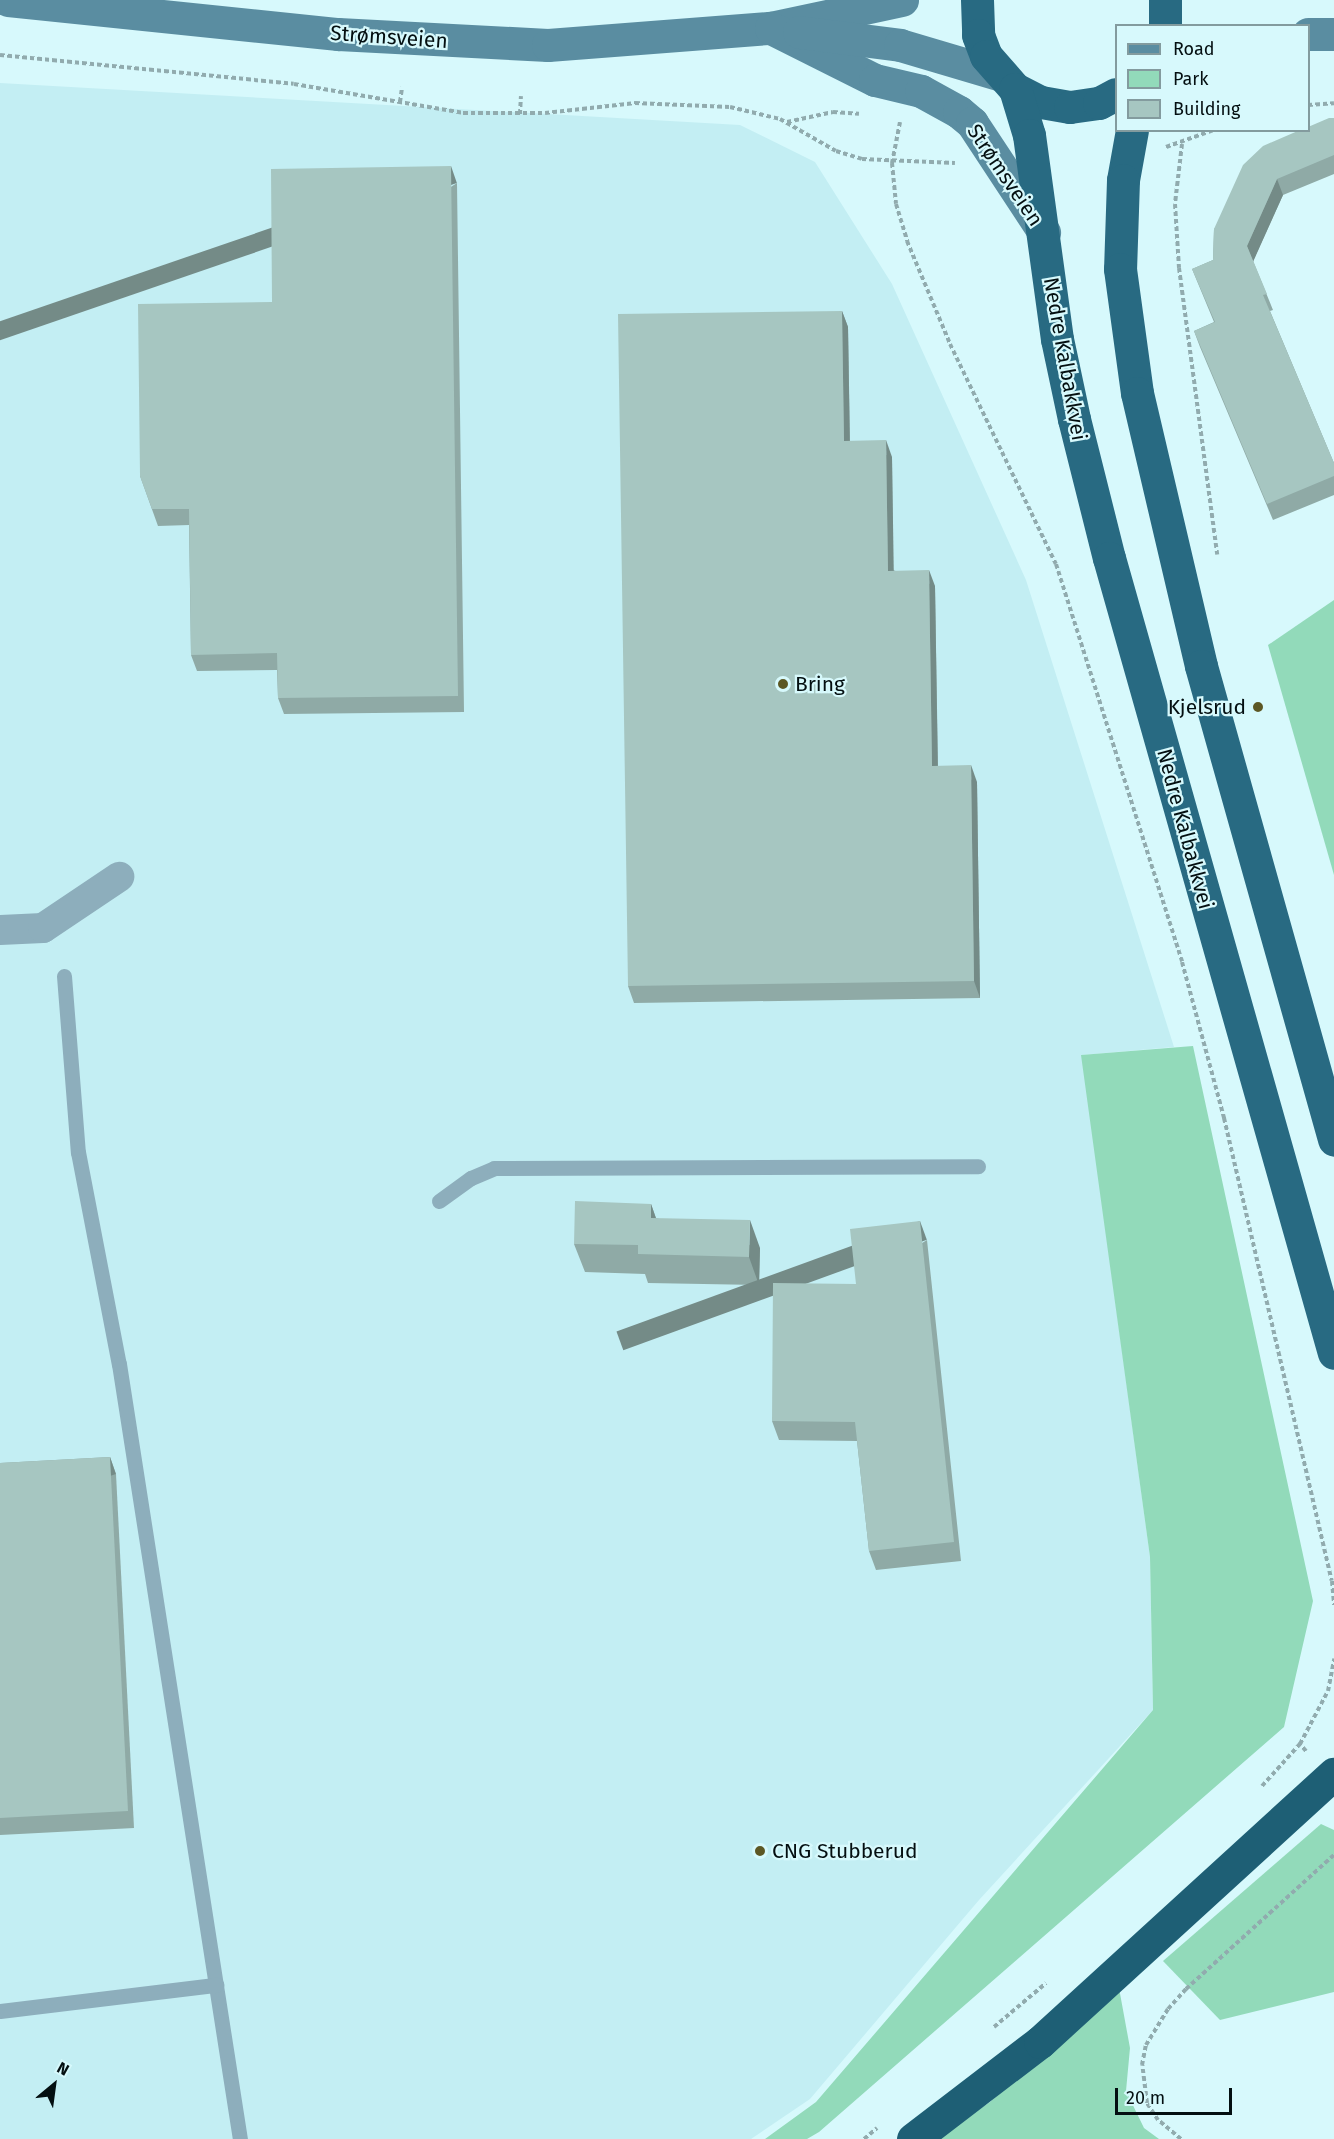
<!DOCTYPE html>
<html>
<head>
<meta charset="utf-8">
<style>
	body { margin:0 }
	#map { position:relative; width:1334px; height:2139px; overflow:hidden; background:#d7f9fc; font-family:"Fira Sans",sans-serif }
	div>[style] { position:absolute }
	.built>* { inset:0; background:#c3eef3 }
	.green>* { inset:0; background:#92daba }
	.path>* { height:4px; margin-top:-2px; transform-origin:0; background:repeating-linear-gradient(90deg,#91abae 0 4.5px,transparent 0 7.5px) }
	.service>* { height:15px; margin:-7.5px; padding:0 7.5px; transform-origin:7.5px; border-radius:7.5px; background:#8daebc }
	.minor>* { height:30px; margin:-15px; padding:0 15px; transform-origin:15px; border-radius:15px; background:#8daebc }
	.secondary>* { height:33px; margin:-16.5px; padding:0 16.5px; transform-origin:16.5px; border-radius:16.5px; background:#5a8da1 }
	.trunk>* { height:33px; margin:-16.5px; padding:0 16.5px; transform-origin:16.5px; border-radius:16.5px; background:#286a82 }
	.motorway>* { height:33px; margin:-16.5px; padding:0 16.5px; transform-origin:16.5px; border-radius:16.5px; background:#1e5f75 }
	.wall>* { inset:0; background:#8faaa6 }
	.shaded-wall>* { inset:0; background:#748b87; transform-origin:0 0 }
	.building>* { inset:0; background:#a6c6c1 }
	.dots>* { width:16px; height:16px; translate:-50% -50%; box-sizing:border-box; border:3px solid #d7f9fc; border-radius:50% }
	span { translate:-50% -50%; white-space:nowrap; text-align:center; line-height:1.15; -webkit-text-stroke:4.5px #d7f9fc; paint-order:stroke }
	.street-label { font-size:21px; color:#040f11 }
	.poi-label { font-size:21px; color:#040f11 }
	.left { translate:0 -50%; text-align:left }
	.right { translate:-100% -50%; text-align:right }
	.legend { position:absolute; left:1115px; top:24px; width:195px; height:108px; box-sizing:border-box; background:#d7f9fc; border:2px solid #839b9e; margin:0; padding:8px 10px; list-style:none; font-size:18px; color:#040f11 }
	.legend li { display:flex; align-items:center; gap:12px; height:30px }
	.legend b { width:30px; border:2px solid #839b9e }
	.north { position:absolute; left:24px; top:2055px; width:60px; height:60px; -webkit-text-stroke:4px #d7f9fc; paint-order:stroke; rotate:29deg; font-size:16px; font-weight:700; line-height:24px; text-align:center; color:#040f11 }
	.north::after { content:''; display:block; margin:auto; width:21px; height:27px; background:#040f11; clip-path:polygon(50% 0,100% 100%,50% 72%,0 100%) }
	.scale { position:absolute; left:1115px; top:2088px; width:117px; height:27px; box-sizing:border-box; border:3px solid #040f11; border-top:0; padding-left:8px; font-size:18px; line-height:21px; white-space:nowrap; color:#040f11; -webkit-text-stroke:4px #d7f9fc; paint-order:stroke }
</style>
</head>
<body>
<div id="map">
	<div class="built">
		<i style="clip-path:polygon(0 83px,740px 125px,815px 162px,892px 284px,1026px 580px,1174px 1047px,1082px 1055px,1150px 1557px,1153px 1710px,979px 1900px,810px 2099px,751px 2139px,0 2139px)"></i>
	</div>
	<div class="green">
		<i style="clip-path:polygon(1334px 600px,1334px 875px,1268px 645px)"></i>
		<i style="clip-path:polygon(1193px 1046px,1313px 1601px,1284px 1727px,819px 2132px,807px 2139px,765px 2139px,816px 2102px,1153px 1710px,1150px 1557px,1081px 1055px)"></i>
		<i style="clip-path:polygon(1321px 1824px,1334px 1830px,1334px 1992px,1220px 2020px,1163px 1961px)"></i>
		<i style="clip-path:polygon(1119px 1988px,1130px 2048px,1126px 2091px,1144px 2128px,1159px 2139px,935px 2139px,990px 2102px)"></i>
	</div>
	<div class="path">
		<i style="left:0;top:55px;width:295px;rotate:5.6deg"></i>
		<i style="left:294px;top:84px;width:171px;rotate:9.7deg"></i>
		<i style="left:463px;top:113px;width:82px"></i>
		<i style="left:545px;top:113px;width:91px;rotate:-6.3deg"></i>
		<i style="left:635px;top:103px;width:95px;rotate:2.4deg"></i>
		<i style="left:730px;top:107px;width:51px;rotate:13.5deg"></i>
		<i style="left:780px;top:119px;width:64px;rotate:29.7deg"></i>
		<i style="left:836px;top:151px;width:27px;rotate:17deg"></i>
		<i style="left:862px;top:159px;width:93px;rotate:2.5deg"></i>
		<i style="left:400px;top:102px;width:15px;rotate:-82deg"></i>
		<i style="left:1308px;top:105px;width:26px;rotate:-4deg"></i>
		<i style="left:520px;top:114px;width:18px;rotate:-87deg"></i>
		<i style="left:787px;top:122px;width:47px;rotate:-12.3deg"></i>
		<i style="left:833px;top:112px;width:26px;rotate:4deg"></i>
		<i style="left:900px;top:122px;width:42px;rotate:101deg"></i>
		<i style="left:892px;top:163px;width:41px;rotate:84.4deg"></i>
		<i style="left:896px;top:204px;width:39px;rotate:73deg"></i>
		<i style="left:907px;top:241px;width:112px;rotate:67.3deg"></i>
		<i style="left:950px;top:344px;width:244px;rotate:64.3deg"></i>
		<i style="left:1056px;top:564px;width:417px;rotate:72.4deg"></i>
		<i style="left:1182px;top:962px;width:162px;rotate:74.9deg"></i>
		<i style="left:1224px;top:1118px;width:475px;rotate:76.9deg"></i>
		<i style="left:1332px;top:1581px;width:24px;rotate:85deg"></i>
		<i style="left:1182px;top:144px;width:60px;rotate:96.7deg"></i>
		<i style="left:1175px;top:204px;width:64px;rotate:86.4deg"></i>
		<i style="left:1179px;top:268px;width:289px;rotate:82.4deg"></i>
		<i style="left:1166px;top:147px;width:51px;rotate:-19.5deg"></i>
		<i style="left:1306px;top:1751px;width:9px;rotate:-131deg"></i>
		<i style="left:1300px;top:1744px;width:60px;rotate:-62.2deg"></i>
		<i style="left:1328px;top:1691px;width:33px;rotate:-79deg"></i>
		<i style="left:1262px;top:1786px;width:57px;rotate:-47.9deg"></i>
		<i style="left:994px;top:2027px;width:68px;rotate:-40.2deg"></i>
		<i style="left:864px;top:2139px;width:17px;rotate:-40deg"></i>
		<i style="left:1181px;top:2139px;width:30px;rotate:-140deg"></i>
		<i style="left:1158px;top:2120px;width:20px;rotate:-123deg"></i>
		<i style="left:1147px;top:2103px;width:38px;rotate:-97deg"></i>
		<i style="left:1142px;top:2065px;width:20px;rotate:-79deg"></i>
		<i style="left:1146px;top:2045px;width:42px;rotate:-58.6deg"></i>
		<i style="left:1168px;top:2009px;width:27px;rotate:-48deg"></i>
		<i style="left:1186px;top:1989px;width:200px;rotate:-42.2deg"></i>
	</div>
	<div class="service">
		<i style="left:64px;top:976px;width:177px;rotate:85.5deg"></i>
		<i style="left:78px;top:1152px;width:216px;rotate:79.1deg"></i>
		<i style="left:119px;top:1364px;width:784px;rotate:81.13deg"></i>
		<i style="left:439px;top:1201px;width:39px;rotate:-36deg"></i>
		<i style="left:471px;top:1178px;width:25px;rotate:-23deg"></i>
		<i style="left:494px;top:1168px;width:484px;rotate:-0.2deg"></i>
		<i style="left:0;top:2011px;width:218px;rotate:-6.9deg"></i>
	</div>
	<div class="minor">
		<i style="left:0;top:930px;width:43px;rotate:-2.7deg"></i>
		<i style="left:43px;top:928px;width:92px;rotate:-33.9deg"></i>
	</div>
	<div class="secondary">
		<i style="left:8px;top:0;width:332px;rotate:5.9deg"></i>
		<i style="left:338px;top:34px;width:210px;rotate:3deg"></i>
		<i style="left:548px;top:45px;width:224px;rotate:-4.4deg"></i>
		<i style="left:771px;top:28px;width:134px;rotate:-12.1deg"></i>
		<i style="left:771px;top:28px;width:116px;rotate:26.6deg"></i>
		<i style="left:875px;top:80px;width:47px;rotate:13.4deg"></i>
		<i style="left:921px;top:91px;width:43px;rotate:28.9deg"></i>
		<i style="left:959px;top:112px;width:17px;rotate:40deg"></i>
		<i style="left:972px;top:123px;width:131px;rotate:56.6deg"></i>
		<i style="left:799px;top:32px;width:102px;rotate:7.3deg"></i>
		<i style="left:900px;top:45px;width:102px;rotate:16.5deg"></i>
		<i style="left:1308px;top:34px;width:26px"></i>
	</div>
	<div class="trunk">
		<i style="left:977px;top:0;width:35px;rotate:88deg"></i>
		<i style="left:978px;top:35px;width:22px;rotate:69deg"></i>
		<i style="left:986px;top:56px;width:44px;rotate:48.7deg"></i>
		<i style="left:1015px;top:89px;width:29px;rotate:27deg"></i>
		<i style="left:1041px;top:102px;width:29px;rotate:10deg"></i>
		<i style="left:1070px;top:107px;width:29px;rotate:-8deg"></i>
		<i style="left:1099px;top:103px;width:19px;rotate:-28deg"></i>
		<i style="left:1165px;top:26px;width:26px;rotate:-90deg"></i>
		<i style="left:1015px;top:89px;width:48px;rotate:73.1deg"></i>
		<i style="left:1029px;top:135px;width:206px;rotate:82.2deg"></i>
		<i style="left:1057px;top:339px;width:82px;rotate:78deg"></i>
		<i style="left:1074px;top:419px;width:143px;rotate:75.9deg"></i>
		<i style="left:1109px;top:558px;width:826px;rotate:74.2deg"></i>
		<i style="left:1132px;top:130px;width:51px;rotate:100.2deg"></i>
		<i style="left:1123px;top:180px;width:89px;rotate:91.9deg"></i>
		<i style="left:1120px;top:269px;width:125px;rotate:82.2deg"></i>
		<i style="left:1137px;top:393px;width:280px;rotate:76.8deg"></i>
		<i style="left:1201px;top:666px;width:492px;rotate:74.3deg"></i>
	</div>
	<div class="motorway">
		<i style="left:913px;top:2139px;width:160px;rotate:-37.4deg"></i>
		<i style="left:1040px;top:2042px;width:398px;rotate:-42.4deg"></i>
	</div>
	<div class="wall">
		<i style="clip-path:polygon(1334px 118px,1334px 174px,1283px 195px,1253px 261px,1273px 310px,1270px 311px,1334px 463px,1334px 495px,1273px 520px,1200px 347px,1194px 331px,1214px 322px,1192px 269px,1213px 260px,1214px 229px)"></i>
		<i style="clip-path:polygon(457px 183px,464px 712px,284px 714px,278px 698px,277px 670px,197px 671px,191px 655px,189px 525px,158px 526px,140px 476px,272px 302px)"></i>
		<i style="clip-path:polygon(842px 311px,848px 327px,850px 441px,892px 457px,893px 570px,935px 586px,938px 766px,977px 782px,980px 998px,634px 1003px,628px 986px)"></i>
		<i style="clip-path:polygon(651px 1204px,656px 1218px,760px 1248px,759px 1285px,648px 1283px,645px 1274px,585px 1272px,574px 1244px)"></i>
		<i style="clip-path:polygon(927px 1240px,961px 1561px,876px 1570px,869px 1551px,857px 1441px,779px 1440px,772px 1421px,856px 1284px)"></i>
		<i style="clip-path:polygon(110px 1457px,116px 1474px,134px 1828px,0 1835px,0 1463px)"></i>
	</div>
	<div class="shaded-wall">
		<i style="left:451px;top:166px;width:18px;height:530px;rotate:71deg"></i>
		<i style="clip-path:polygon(1277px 179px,1283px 195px,1253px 262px,1247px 246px)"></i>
		<i style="clip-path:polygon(842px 311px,848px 327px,850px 458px,844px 441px)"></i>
		<i style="clip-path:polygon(886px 440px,892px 457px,894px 587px,888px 571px)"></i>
		<i style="clip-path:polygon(929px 570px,935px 586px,938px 782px,932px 766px)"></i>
		<i style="clip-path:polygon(971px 765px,977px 782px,980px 998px,974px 981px)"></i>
		<i style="clip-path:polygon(651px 1204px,661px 1233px,651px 1218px)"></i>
		<i style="clip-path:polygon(750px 1220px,760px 1248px,759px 1285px,749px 1257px)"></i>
		<i style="left:920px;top:1221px;width:20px;height:323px;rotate:70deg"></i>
		<i style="left:110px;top:1457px;width:18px;height:354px;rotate:71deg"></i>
	</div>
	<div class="building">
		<i style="clip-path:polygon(1329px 118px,1334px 118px,1334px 155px,1277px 179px,1247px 246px,1267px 294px,1263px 295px,1334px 463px,1334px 476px,1267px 504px,1194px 331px,1215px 322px,1192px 269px,1213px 260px,1214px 229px,1243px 165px,1263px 146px,1300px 130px,1308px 130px,1308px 127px)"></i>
		<i style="clip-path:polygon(451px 166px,458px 696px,278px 698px,277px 653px,191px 655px,189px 509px,152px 509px,140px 476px,138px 304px,272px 302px,271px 169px)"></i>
		<i style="clip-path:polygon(842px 311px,844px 441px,886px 440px,888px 571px,929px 570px,932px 766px,971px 765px,974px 981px,628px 986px,618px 314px)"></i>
		<i style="clip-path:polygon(575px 1201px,651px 1204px,651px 1218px,750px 1220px,749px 1257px,638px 1254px,638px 1245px,574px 1244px)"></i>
		<i style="clip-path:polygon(920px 1221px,954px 1542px,869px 1551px,855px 1422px,772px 1421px,773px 1283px,856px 1284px,850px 1229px)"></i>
		<i style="clip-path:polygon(110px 1457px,128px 1811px,0 1818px,0 1463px)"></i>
	</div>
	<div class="dots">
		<i style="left:783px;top:684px;background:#5c5724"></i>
		<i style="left:1258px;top:707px;background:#5c5724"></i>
		<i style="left:760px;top:1851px;background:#5c5724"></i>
	</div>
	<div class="street-label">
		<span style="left:389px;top:37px;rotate:4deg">Strømsveien</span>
		<span style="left:1005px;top:175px;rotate:56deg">Strømsveien</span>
		<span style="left:1065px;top:359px;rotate:80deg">Nedre Kalbakkvei</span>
		<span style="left:1185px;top:829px;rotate:75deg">Nedre Kalbakkvei</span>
	</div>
	<div class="poi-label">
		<span class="left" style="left:795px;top:684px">Bring</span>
		<span class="right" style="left:1246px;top:707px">Kjelsrud</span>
		<span class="left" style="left:772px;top:1851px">CNG Stubberud</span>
	</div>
	<ul class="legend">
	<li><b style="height:8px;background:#5a8da1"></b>Road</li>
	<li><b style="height:16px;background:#92daba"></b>Park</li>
	<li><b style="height:16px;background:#a6c6c1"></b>Building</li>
	</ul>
	<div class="north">N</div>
	<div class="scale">20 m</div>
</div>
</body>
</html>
